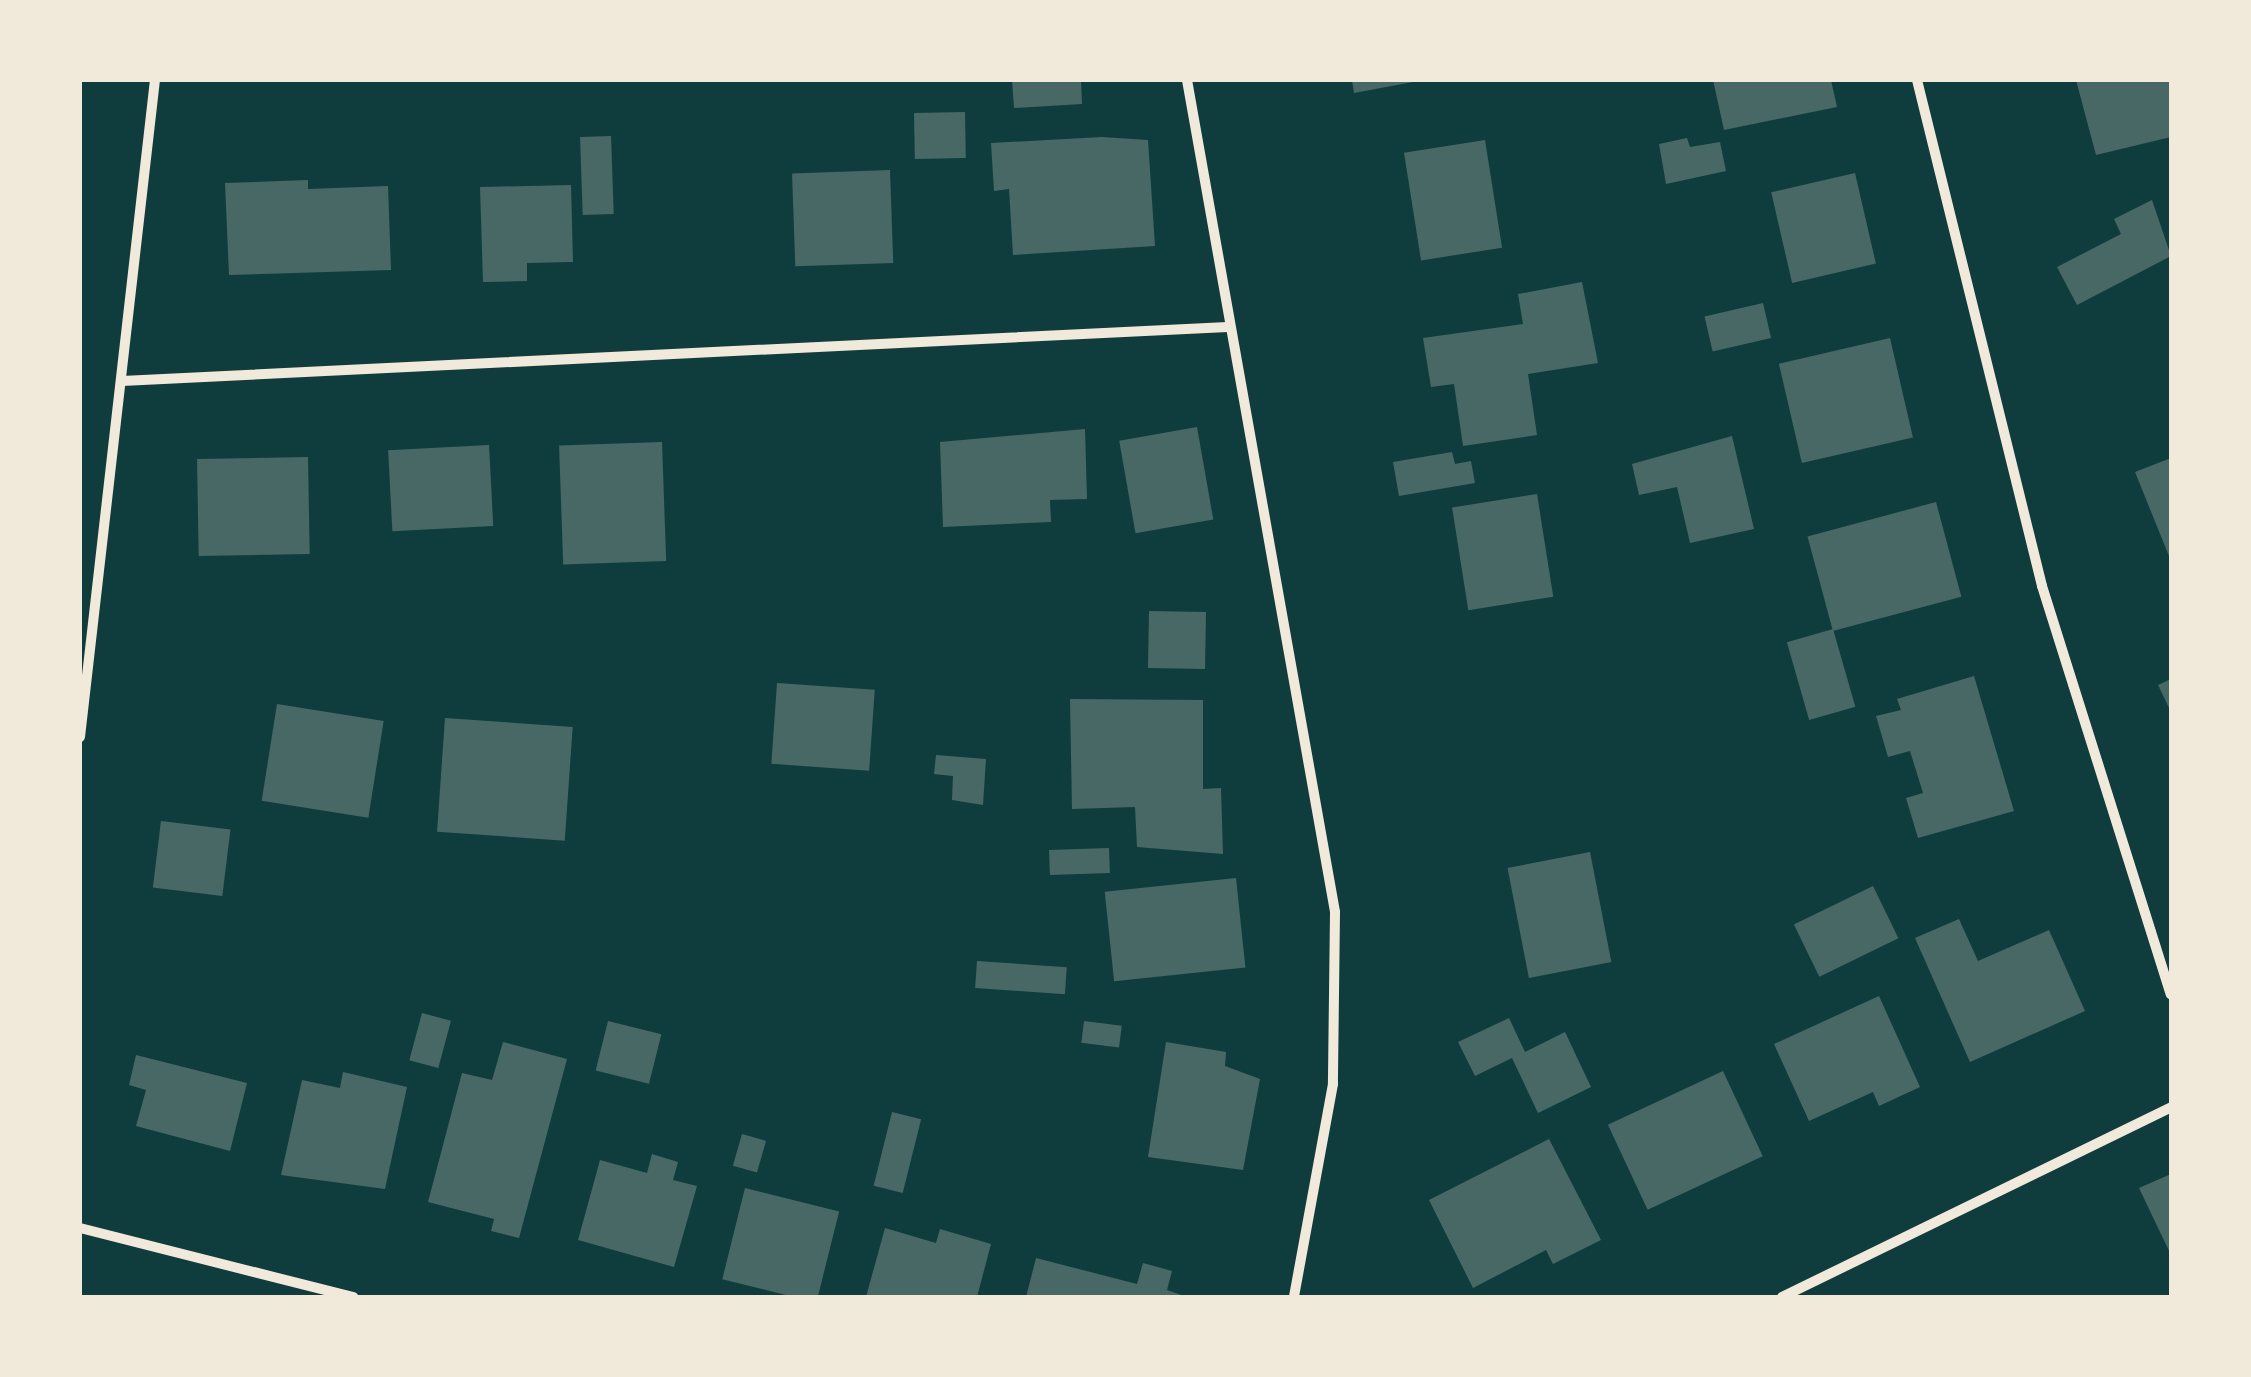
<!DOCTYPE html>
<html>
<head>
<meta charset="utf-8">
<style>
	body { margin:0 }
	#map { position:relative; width:2251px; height:1377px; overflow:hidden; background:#0f3d3e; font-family:"Roboto Condensed",sans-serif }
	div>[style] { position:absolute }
	.building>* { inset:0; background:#486865; transform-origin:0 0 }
	.minor>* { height:10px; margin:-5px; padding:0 5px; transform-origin:5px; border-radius:5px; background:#f1e9da }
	span { translate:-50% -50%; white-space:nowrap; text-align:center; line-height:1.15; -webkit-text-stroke:8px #f1e9da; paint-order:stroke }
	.frame { position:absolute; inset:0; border:82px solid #f1e9da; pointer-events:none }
</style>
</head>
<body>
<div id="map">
	<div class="building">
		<i style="clip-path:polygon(1012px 80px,1081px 80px,1082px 104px,1014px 108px)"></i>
		<i style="clip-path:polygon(1352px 80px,1413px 80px,1413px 82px,1354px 93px)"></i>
		<i style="clip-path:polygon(1713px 80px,1831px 80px,1837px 107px,1724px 130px)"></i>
		<i style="clip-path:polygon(2076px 80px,2171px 80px,2171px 137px,2096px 155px)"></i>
		<i style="left:965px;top:112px;width:46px;height:51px;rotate:89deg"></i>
		<i style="left:611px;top:136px;width:78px;height:31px;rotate:88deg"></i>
		<i style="clip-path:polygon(1102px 137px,1148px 140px,1155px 246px,1013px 255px,1009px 189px,994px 191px,991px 143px)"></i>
		<i style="clip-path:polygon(1687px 138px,1690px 147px,1720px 142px,1726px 171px,1666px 184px,1659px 144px)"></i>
		<i style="left:1485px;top:140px;width:109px;height:82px;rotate:81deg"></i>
		<i style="left:890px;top:170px;width:93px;height:98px;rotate:88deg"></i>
		<i style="left:1855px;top:173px;width:93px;height:86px;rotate:77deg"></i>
		<i style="clip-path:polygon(308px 180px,308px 189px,388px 186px,391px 270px,229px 275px,225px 183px)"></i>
		<i style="clip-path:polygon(571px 185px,573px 262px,527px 263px,527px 281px,483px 282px,480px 187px)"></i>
		<i style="clip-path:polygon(2152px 200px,2171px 256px,2077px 305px,2057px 267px,2121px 234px,2114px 219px)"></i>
		<i style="clip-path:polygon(1582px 282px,1598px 363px,1528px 374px,1537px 435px,1463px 446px,1454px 384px,1431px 387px,1423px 338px,1523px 324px,1518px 294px)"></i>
		<i style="left:1763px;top:303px;width:36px;height:60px;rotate:77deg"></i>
		<i style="left:1890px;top:338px;width:102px;height:114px;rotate:77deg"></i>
		<i style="left:1197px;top:427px;width:94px;height:79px;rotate:80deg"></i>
		<i style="clip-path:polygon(1085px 429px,1087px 499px,1050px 500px,1051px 522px,943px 527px,940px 442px)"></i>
		<i style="clip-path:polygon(1732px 436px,1754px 529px,1690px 543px,1677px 487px,1639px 495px,1632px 464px)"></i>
		<i style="left:662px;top:442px;width:119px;height:103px;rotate:88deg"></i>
		<i style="left:489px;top:445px;width:81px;height:101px;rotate:87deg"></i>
		<i style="clip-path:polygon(1452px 452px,1455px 464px,1471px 461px,1475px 483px,1399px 496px,1393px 462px)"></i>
		<i style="left:308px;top:457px;width:97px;height:111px;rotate:89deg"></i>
		<i style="clip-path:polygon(2171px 458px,2171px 561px,2135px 472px)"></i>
		<i style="left:1537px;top:494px;width:104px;height:86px;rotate:81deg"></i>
		<i style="left:1936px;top:502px;width:98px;height:133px;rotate:75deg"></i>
		<i style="left:1149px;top:611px;width:57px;height:57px;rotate:1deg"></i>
		<i style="left:1833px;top:629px;width:81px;height:48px;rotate:74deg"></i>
		<i style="clip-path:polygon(1974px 676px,2014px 811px,1918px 838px,1906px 798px,1923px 793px,1910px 751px,1888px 757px,1876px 716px,1901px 710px,1897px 699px)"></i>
		<i style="clip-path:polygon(2171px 679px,2171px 712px,2158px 685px)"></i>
		<i style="left:777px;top:683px;width:98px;height:81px;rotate:4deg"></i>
		<i style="clip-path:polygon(1070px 699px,1203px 700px,1203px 789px,1221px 788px,1223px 854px,1137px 847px,1135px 807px,1072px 809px)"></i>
		<i style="left:277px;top:704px;width:108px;height:98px;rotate:9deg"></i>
		<i style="left:445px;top:718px;width:128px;height:114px;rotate:4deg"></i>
		<i style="clip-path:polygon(936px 755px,986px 759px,983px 805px,952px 800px,953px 776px,934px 774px)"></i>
		<i style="left:161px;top:821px;width:70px;height:67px;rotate:7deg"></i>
		<i style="left:1109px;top:848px;width:25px;height:60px;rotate:88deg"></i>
		<i style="left:1590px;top:852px;width:112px;height:84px;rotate:79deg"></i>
		<i style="left:1236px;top:878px;width:90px;height:132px;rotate:84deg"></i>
		<i style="left:1873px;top:886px;width:58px;height:88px;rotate:64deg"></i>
		<i style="clip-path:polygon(1959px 919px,1978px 961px,2049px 930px,2085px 1011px,1970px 1062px,1915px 938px)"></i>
		<i style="left:977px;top:961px;width:90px;height:27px;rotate:4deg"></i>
		<i style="clip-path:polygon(1879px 996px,1920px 1087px,1879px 1106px,1873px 1092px,1809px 1121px,1774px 1044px)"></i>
		<i style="left:422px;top:1013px;width:30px;height:49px;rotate:15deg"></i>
		<i style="clip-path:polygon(1509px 1018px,1525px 1052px,1565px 1032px,1591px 1087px,1538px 1113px,1512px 1058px,1475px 1076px,1458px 1042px)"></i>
		<i style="left:608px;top:1021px;width:55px;height:51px;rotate:14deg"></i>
		<i style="left:1084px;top:1021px;width:38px;height:22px;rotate:7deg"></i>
		<i style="clip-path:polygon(503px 1042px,567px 1059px,519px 1238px,491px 1231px,494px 1219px,428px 1202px,462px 1073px,492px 1080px)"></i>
		<i style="clip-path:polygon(1166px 1042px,1226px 1052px,1225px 1066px,1260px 1079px,1243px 1170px,1148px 1157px)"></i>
		<i style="clip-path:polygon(136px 1055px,247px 1083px,230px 1151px,136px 1126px,146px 1090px,129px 1085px)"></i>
		<i style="left:1723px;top:1071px;width:94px;height:127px;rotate:65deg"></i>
		<i style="clip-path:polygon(343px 1072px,407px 1087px,385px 1189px,281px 1175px,302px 1080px,340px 1088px)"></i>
		<i style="left:892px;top:1112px;width:30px;height:76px;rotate:14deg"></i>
		<i style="left:742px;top:1134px;width:25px;height:33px;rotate:16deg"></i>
		<i style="clip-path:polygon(1549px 1139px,1601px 1240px,1553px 1264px,1546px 1250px,1473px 1288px,1429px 1200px)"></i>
		<i style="clip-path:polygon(652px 1154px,678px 1162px,673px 1180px,697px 1186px,674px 1267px,578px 1240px,600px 1160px,647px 1173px)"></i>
		<i style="clip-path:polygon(2171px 1174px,2171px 1255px,2139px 1188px)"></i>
		<i style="left:745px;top:1188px;width:97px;height:94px;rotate:14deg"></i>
		<i style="clip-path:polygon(885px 1228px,936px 1243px,940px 1229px,991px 1244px,977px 1297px,866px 1297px)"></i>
		<i style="clip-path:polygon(1036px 1258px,1137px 1284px,1143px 1263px,1172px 1271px,1167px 1290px,1187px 1297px,1026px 1297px)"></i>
	</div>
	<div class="minor">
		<i style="left:1187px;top:80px;width:845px;rotate:79.91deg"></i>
		<i style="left:1335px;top:912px;width:172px;rotate:90.7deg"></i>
		<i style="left:1333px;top:1084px;width:217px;rotate:100.4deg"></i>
		<i style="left:1917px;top:80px;width:521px;rotate:76.12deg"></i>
		<i style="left:2042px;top:586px;width:428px;rotate:72.5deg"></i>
		<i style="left:122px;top:381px;width:1107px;rotate:-2.8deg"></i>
		<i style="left:80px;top:737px;width:661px;rotate:-83.49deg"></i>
		<i style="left:80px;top:1228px;width:282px;rotate:14.2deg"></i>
		<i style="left:1782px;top:1297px;width:433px;rotate:-26deg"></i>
	</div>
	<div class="frame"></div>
</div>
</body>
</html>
